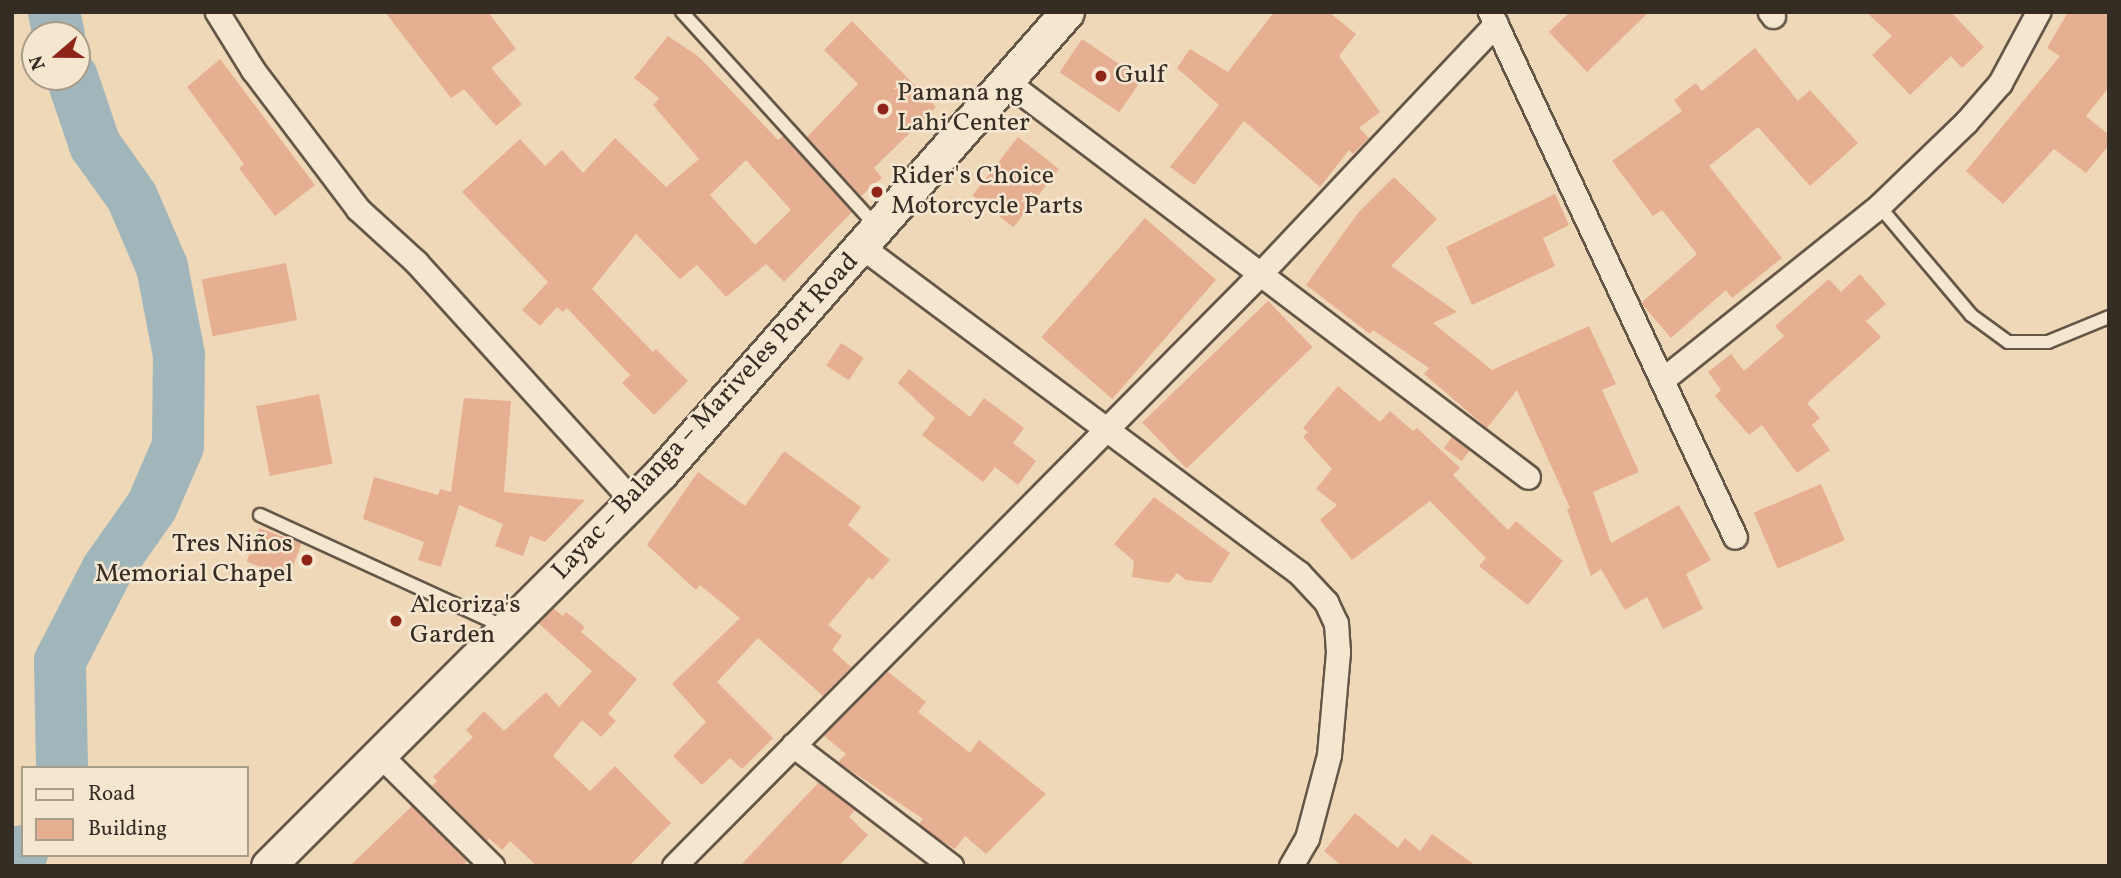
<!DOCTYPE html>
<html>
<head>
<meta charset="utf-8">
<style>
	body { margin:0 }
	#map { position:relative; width:2121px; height:878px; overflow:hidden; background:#efd8b7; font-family:Vollkorn,serif }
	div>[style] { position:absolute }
	.river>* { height:52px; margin:-26px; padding:0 26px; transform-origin:26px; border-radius:26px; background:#a0b6bb }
	.building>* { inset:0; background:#e7af92; transform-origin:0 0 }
	.roads { filter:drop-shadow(2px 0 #645748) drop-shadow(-2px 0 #645748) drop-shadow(0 2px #645748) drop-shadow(0 -2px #645748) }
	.lane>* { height:12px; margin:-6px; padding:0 6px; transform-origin:6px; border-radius:6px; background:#f5e6d0 }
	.street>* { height:23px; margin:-11.5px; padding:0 11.5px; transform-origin:11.5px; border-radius:11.5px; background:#f5e6d0 }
	.secondary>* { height:33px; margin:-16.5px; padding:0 16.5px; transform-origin:16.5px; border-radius:16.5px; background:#f5e6d0 }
	.dots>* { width:19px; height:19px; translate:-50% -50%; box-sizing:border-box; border:4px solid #f5e6d0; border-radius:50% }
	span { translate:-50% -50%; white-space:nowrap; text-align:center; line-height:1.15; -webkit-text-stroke:5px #f5e6d0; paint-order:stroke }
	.poi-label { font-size:26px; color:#352c23 }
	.left { translate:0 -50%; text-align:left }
	.right { translate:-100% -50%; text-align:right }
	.street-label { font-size:26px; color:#352c23 }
	.frame { position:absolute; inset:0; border:14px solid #352c23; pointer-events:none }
	.legend { position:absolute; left:21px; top:766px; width:228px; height:91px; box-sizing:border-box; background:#f5e6d0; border:2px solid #a89c8b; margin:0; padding:9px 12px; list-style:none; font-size:21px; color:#352c23 }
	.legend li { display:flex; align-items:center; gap:14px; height:35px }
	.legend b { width:35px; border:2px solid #a89c8b }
	.north { position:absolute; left:21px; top:21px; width:70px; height:70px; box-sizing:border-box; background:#f5e6d0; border:2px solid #a89c8b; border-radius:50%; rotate:250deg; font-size:19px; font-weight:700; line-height:28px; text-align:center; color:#352c23 }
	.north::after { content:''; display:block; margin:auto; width:24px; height:32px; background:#8f2418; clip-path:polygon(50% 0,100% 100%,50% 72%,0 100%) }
</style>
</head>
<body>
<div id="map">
	<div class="river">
		<i style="left:54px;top:12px;width:24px;rotate:78deg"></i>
		<i style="left:62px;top:768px;width:107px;rotate:-91.1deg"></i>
		<i style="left:60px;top:661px;width:102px;rotate:-62.7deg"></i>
		<i style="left:107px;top:570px;width:78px;rotate:-54.9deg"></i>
		<i style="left:152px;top:506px;width:65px;rotate:-66.6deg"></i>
		<i style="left:178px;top:446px;width:91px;rotate:-89.4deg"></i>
		<i style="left:179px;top:355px;width:90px;rotate:-100.9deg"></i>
		<i style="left:162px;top:267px;width:76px;rotate:-113.2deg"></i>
		<i style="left:132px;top:197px;width:64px;rotate:-125.4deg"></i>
		<i style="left:95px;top:145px;width:72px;rotate:-108.7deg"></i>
		<i style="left:12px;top:853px;width:11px;rotate:-10deg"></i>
	</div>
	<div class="building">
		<i style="clip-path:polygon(385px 12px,488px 12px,516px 49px,491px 68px,522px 104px,496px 126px,464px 89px,451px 98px)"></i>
		<i style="clip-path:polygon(1274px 12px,1329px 12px,1356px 34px,1339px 56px,1380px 112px,1359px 128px,1369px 138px,1353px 154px,1349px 150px,1320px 187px,1244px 121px,1194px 185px,1170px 167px,1219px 105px,1177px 68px,1190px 49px,1228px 72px)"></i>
		<i style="clip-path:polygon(1570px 12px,1649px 12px,1587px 72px,1549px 32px)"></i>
		<i style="clip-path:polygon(1866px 12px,1951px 12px,1984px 47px,1962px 68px,1951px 56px,1910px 95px,1872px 55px,1892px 36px)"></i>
		<i style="clip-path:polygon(2068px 12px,2109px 12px,2109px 87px,2086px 116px,2109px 135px,2109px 145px,2086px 173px,2054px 149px,2003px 204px,1966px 171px,2060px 56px,2047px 48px)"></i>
		<i style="clip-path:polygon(852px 21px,936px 107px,874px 168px,882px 178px,861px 196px,807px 137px,858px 84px,824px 50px)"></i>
		<i style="clip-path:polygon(evenodd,668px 36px,699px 57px,778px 140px,783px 136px,852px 212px,784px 282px,766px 264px,726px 297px,697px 265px,680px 279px,636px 234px,592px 289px,653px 352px,656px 349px,688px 381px,654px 415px,622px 383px,630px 375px,567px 308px,563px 312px,557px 307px,540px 326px,522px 310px,548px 282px,462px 192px,520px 139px,545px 166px,562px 150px,583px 173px,615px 138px,666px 187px,699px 159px,653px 105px,659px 98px,634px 78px,668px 36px,746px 160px,791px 210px,755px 245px,710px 195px,746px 160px)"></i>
		<i style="left:1082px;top:39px;width:72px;height:40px;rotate:34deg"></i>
		<i style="clip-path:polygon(1755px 48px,1798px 101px,1810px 90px,1858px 143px,1810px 186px,1758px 127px,1709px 166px,1782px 258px,1732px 298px,1726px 290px,1671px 338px,1641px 303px,1697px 254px,1662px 210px,1653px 216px,1612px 161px,1682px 111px,1674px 100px,1696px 83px,1702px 91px)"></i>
		<i style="clip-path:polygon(220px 59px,315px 185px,275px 216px,239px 168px,244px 164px,187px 87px)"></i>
		<i style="left:1018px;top:137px;width:52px;height:74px;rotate:38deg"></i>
		<i style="clip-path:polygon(1394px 177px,1437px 219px,1391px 266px,1457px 312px,1433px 323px,1492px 370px,1589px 326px,1616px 384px,1602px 390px,1639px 472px,1593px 492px,1611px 543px,1679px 505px,1711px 560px,1686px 574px,1703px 609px,1663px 629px,1647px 597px,1625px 610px,1601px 569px,1591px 576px,1567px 509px,1570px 508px,1517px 390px,1487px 428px,1424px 374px,1429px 368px,1373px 330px,1370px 334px,1306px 285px,1358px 213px)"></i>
		<i style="clip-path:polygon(1555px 194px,1569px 225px,1543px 238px,1555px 266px,1472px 305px,1446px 247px)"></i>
		<i style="left:1145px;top:218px;width:94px;height:158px;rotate:41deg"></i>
		<i style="left:286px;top:263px;width:58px;height:86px;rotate:79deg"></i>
		<i style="clip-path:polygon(1860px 274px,1886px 304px,1866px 321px,1881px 337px,1807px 403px,1820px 418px,1812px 425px,1830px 450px,1797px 473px,1762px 425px,1749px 435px,1715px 396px,1721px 390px,1708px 372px,1731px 354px,1744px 371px,1784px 336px,1775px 326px,1829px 279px,1841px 292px)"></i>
		<i style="left:1268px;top:301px;width:64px;height:175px;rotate:46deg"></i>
		<i style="left:841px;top:343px;width:27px;height:27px;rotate:33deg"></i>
		<i style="clip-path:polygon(909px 369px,970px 417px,984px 398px,1024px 428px,1013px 443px,1036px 461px,1018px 485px,995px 467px,983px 482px,922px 435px,935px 418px,898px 383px)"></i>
		<i style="clip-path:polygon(1338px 386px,1380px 422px,1390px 411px,1413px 431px,1417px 428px,1460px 468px,1453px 475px,1508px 530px,1516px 521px,1563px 561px,1528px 605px,1479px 566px,1486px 558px,1430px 501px,1352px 560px,1320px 520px,1337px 505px,1316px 489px,1332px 469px,1303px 437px,1308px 432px,1303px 428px)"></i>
		<i style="left:319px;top:394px;width:71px;height:64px;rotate:79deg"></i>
		<i style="clip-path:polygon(464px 398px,511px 401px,504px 492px,585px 500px,545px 542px,530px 536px,523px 556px,495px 546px,503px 524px,459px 505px,441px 567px,418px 560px,424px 542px,363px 519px,374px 477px,438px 495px,440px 489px,451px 492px)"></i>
		<i style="left:1452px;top:437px;width:22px;height:14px;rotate:36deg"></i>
		<i style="clip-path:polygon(784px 451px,861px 507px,848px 525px,890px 560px,872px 580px,869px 577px,828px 625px,842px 636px,832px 650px,851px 667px,823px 696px,758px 638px,717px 682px,773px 738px,742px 769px,730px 758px,702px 785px,673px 756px,706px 722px,672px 684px,740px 618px,700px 585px,696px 590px,647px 545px,698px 472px,745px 506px)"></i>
		<i style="left:1821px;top:484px;width:61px;height:73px;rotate:67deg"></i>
		<i style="clip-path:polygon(1154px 497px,1230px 553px,1211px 583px,1186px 580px,1177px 573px,1169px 583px,1132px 577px,1134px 561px,1114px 544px)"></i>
		<i style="left:259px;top:528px;width:45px;height:36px;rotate:20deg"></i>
		<i style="clip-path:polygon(553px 608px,563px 616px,566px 612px,585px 627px,581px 632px,637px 679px,608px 714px,616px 721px,601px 737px,582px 720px,553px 756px,590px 791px,615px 766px,671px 823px,629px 866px,537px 866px,510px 841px,502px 850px,489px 838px,487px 841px,432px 786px,437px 781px,433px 777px,473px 737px,466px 730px,484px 711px,504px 731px,546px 692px,559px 707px,592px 671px,538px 623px)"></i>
		<i style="clip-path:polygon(887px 671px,926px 702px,918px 712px,970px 753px,979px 740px,1046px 794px,986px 854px,965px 836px,955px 849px,937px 838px,919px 824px,923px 819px,838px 762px,846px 754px,823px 735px)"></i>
		<i style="clip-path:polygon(819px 782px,855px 810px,849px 817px,868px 835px,839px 866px,740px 866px)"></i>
		<i style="clip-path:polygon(412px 806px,467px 861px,463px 866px,350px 866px)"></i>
		<i style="clip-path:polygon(1355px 813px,1398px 848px,1405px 838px,1420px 851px,1432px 834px,1476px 866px,1342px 866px,1324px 851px)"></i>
	</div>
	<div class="roads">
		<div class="lane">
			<i style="left:682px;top:12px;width:290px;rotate:47.8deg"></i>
			<i style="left:1879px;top:206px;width:143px;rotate:49.8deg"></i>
			<i style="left:1971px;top:315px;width:46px;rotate:36.1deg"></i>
			<i style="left:2008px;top:342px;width:40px"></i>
			<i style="left:2048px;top:342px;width:66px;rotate:-22.3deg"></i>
			<i style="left:260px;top:515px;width:269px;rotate:24.6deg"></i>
		</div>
		<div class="street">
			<i style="left:217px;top:12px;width:68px;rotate:58.2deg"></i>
			<i style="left:253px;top:70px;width:174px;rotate:52.9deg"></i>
			<i style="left:358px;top:209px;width:79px;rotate:42.4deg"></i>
			<i style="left:416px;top:262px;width:324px;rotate:47.8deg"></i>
			<i style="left:1490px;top:12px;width:579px;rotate:64.98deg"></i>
			<i style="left:1770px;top:12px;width:5px;rotate:53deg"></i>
			<i style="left:1006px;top:81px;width:655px;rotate:37.18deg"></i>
			<i style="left:862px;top:247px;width:545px;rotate:36.72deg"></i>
			<i style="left:1299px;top:573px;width:40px;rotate:47deg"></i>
			<i style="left:1326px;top:602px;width:23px;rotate:65deg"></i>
			<i style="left:1336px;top:623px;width:29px;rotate:86deg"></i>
			<i style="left:1338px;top:652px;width:103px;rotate:95deg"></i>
			<i style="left:1329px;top:755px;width:86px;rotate:104.8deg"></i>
			<i style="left:1307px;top:838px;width:32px;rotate:120deg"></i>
			<i style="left:1662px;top:380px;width:278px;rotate:-38.7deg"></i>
			<i style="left:1879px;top:206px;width:121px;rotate:-44deg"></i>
			<i style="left:1966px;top:122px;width:52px;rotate:-48.9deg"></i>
			<i style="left:2000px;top:83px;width:81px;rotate:-61.8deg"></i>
			<i style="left:793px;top:745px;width:199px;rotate:37.4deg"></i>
			<i style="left:380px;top:755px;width:158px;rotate:44.7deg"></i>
			<i style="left:674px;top:866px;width:833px;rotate:-45.29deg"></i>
			<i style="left:1260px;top:274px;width:344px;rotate:-46.7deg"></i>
		</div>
		<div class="secondary">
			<i style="left:268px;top:866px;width:556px;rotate:-45deg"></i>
			<i style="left:661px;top:473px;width:614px;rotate:-48.63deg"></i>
		</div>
	</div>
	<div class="dots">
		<i style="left:1101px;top:76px;background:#8f2418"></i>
		<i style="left:883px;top:109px;background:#8f2418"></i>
		<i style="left:877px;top:192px;background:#8f2418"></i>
		<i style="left:307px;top:560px;background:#8f2418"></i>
		<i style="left:396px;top:621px;background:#8f2418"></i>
	</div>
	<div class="poi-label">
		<span class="left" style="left:1115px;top:76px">Gulf</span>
		<span class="left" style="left:897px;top:109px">Pamana ng<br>Lahi Center</span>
		<span class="left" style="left:891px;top:192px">Rider's Choice<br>Motorcycle Parts</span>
		<span class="right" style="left:293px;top:560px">Tres Niños<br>Memorial Chapel</span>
		<span class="left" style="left:410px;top:621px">Alcoriza's<br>Garden</span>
	</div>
	<div class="street-label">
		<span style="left:706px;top:417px;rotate:-47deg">Layac – Balanga – Mariveles Port Road</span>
	</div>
	<div class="frame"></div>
	<ul class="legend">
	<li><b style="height:9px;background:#f5e6d0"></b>Road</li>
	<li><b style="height:19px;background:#e7af92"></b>Building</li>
	</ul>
	<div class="north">N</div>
</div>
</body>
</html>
